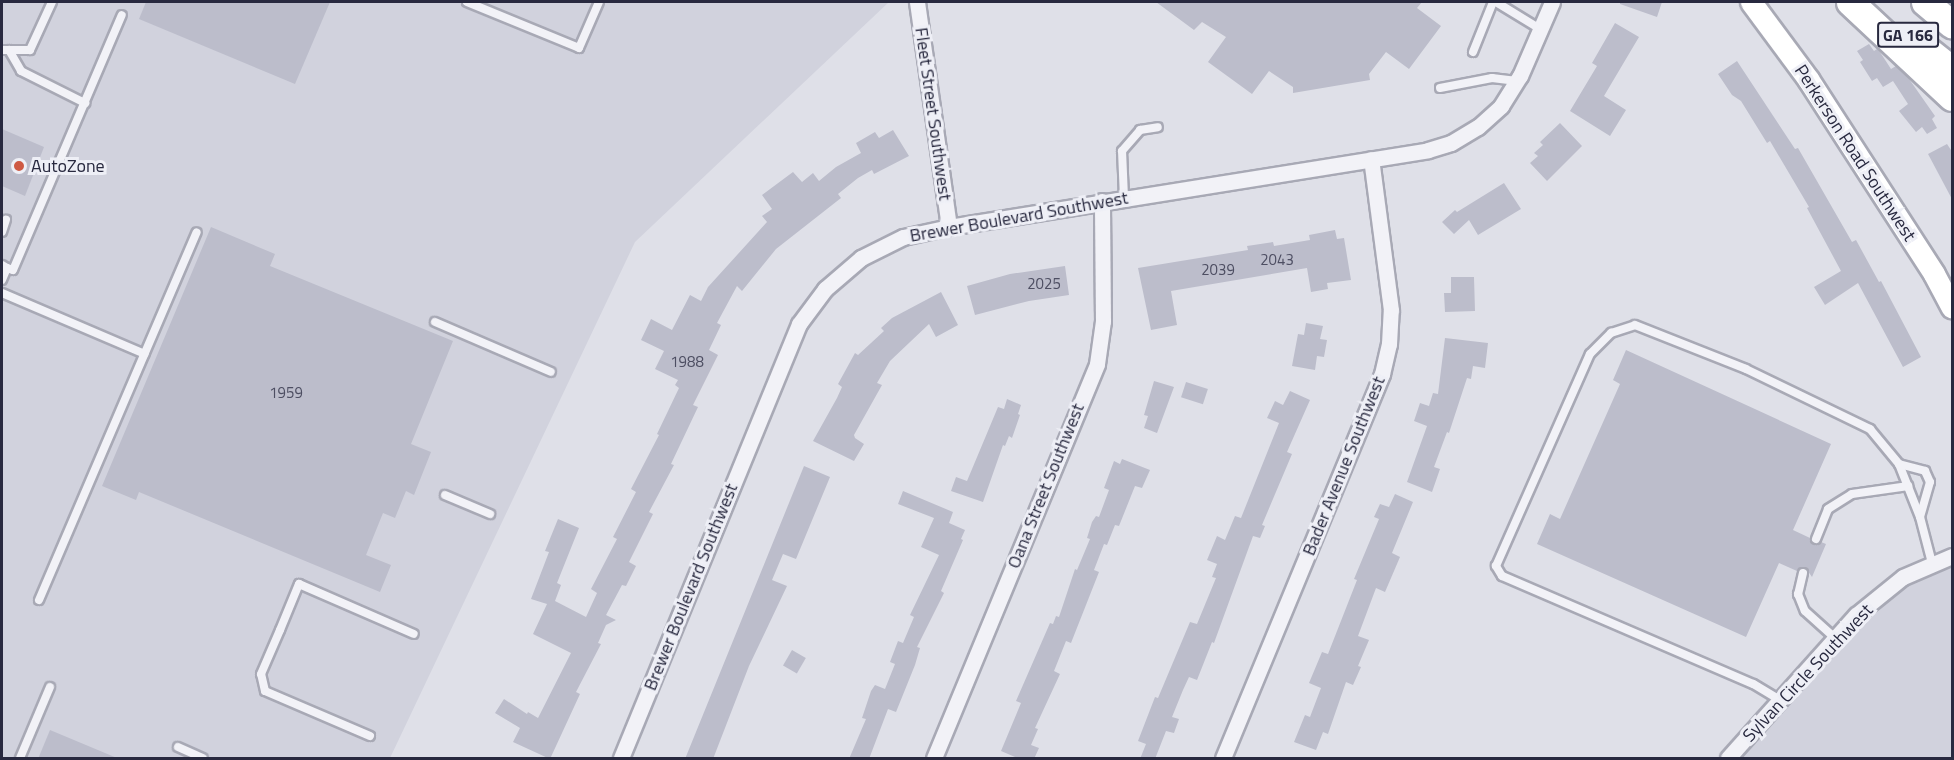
<!DOCTYPE html>
<html>
<head>
<meta charset="utf-8">
<style>
	body { margin:0 }
	#map { position:relative; width:1954px; height:760px; overflow:hidden; background:#dfe0e8; font-family:"Titillium Web",sans-serif }
	div>[style] { position:absolute }
	.built>* { inset:0; background:#d1d2dd }
	.building>* { inset:0; background:#bcbdcb; transform-origin:0 0 }
	.roads { filter:drop-shadow(2px 0 #a8a9b5) drop-shadow(-2px 0 #a8a9b5) drop-shadow(0 2px #a8a9b5) drop-shadow(0 -2px #a8a9b5) }
	.lane>* { height:8px; margin:-4px; padding:0 4px; transform-origin:4px; border-radius:4px; background:#f2f2f7 }
	.street>* { height:15px; margin:-7.5px; padding:0 7.5px; transform-origin:7.5px; border-radius:7.5px; background:#f2f2f7 }
	.secondary>* { height:21px; margin:-10.5px; padding:0 10.5px; transform-origin:10.5px; border-radius:10.5px; background:#fff }
	.highway>* { height:27px; margin:-13.5px; padding:0 13.5px; transform-origin:13.5px; border-radius:13.5px; background:#fff }
	.dots>* { width:16px; height:16px; translate:-50% -50%; box-sizing:border-box; border:3px solid #eeeff6; border-radius:50% }
	span { translate:-50% -50%; white-space:nowrap; text-align:center; line-height:1.15; -webkit-text-stroke:6px #eeeff6; paint-order:stroke }
	.number-label { font-size:15px; color:#4d4e62 }
	.number-label span { -webkit-text-stroke-width:0 }
	.shield-label span { padding:2px 4px; background:#eeeff6; border:2px solid; border-radius:4px; -webkit-text-stroke-width:0 }
	.shield-label { font-size:16px; color:#28293f; font-weight:700 }
	.street-label { font-size:18px; color:#28293f }
	.poi-label { font-size:18px; color:#28293f }
	.left { translate:0 -50%; text-align:left }
	.frame { position:absolute; inset:0; border:3px solid #28293f; pointer-events:none }
</style>
</head>
<body>
<div id="map">
	<div class="built">
		<i style="clip-path:polygon(2px 2px,889px 2px,635px 242px,390px 758px,2px 758px)"></i>
		<i style="clip-path:polygon(1952px 567px,1952px 758px,1720px 758px,1911px 581px)"></i>
	</div>
	<div class="building">
		<i style="clip-path:polygon(146px 2px,330px 2px,295px 84px,139px 19px)"></i>
		<i style="clip-path:polygon(1156px 2px,1422px 2px,1417px 8px,1441px 26px,1409px 69px,1386px 52px,1369px 74px,1370px 80px,1293px 93px,1293px 87px,1269px 71px,1252px 94px,1208px 62px,1226px 37px,1202px 22px,1194px 30px)"></i>
		<i style="clip-path:polygon(1620px 2px,1662px 2px,1657px 17px,1620px 4px)"></i>
		<i style="clip-path:polygon(1615px 23px,1639px 37px,1604px 96px,1626px 110px,1610px 136px,1570px 111px,1597px 66px,1592px 63px)"></i>
		<i style="clip-path:polygon(1869px 44px,1874px 51px,1877px 49px,1880px 52px,1891px 69px,1896px 66px,1907px 76px,1935px 116px,1932px 119px,1937px 128px,1927px 134px,1922px 127px,1916px 132px,1899px 111px,1908px 104px,1893px 81px,1883px 87px,1877px 78px,1872px 81px,1860px 62px,1863px 60px,1857px 51px)"></i>
		<i style="clip-path:polygon(1737px 61px,1795px 149px,1798px 148px,1852px 242px,1856px 240px,1879px 282px,1881px 281px,1921px 357px,1903px 367px,1858px 283px,1825px 305px,1814px 287px,1841px 271px,1807px 208px,1809px 207px,1770px 141px,1767px 143px,1741px 101px,1732px 95px,1718px 74px)"></i>
		<i style="clip-path:polygon(1560px 123px,1582px 146px,1547px 181px,1530px 163px,1538px 156px,1534px 153px,1543px 145px,1540px 142px)"></i>
		<i style="clip-path:polygon(2px 129px,44px 147px,25px 196px,2px 186px)"></i>
		<i style="clip-path:polygon(893px 130px,909px 156px,874px 174px,872px 170px,858px 178px,838px 194px,841px 198px,776px 249px,742px 291px,737px 286px,717px 323px,721px 325px,709px 350px,718px 355px,693px 405px,698px 407px,671px 464px,674px 465px,649px 512px,653px 514px,629px 562px,636px 566px,626px 586px,622px 585px,606px 615px,616px 620px,606px 625px,598px 643px,601px 644px,576px 692px,580px 694px,550px 759px,513px 742px,520px 728px,495px 713px,504px 699px,527px 714px,528px 712px,538px 718px,571px 653px,533px 634px,547px 604px,531px 599px,549px 552px,545px 551px,558px 519px,579px 528px,557px 583px,561px 585px,555px 601px,586px 617px,597px 593px,591px 589px,617px 539px,613px 537px,636px 492px,631px 489px,659px 435px,657px 434px,679px 388px,675px 385px,678px 380px,655px 369px,664px 351px,641px 340px,651px 319px,672px 330px,690px 295px,701px 301px,708px 287px,767px 222px,762px 216px,772px 209px,762px 195px,793px 172px,802px 182px,813px 173px,819px 181px,836px 167px,861px 153px,856px 143px,875px 132px,879px 138px)"></i>
		<i style="clip-path:polygon(1947px 144px,1953px 153px,1953px 201px,1928px 154px)"></i>
		<i style="clip-path:polygon(1504px 183px,1521px 209px,1478px 235px,1469px 220px,1454px 234px,1442px 222px,1455px 210px,1457px 212px)"></i>
		<i style="clip-path:polygon(211px 227px,275px 254px,270px 266px,453px 341px,411px 444px,431px 452px,414px 495px,406px 491px,395px 518px,383px 513px,366px 555px,391px 565px,380px 592px,139px 492px,136px 500px,102px 486px)"></i>
		<i style="clip-path:polygon(1335px 230px,1337px 239px,1344px 238px,1351px 280px,1327px 283px,1328px 289px,1311px 292px,1307px 268px,1171px 291px,1177px 325px,1151px 330px,1138px 268px,1248px 250px,1247px 246px,1273px 242px,1274px 246px,1310px 240px,1309px 235px)"></i>
		<i style="clip-path:polygon(1065px 266px,1069px 295px,1029px 301px,975px 315px,967px 286px,1010px 274px)"></i>
		<i style="clip-path:polygon(1451px 277px,1474px 277px,1475px 311px,1445px 312px,1444px 293px,1451px 293px)"></i>
		<i style="clip-path:polygon(941px 292px,958px 325px,936px 337px,929px 324px,890px 361px,877px 383px,882px 385px,854px 435px,855px 438px,864px 444px,854px 461px,813px 441px,837px 398px,842px 387px,838px 384px,855px 353px,858px 355px,884px 331px,881px 328px,892px 318px)"></i>
		<i style="clip-path:polygon(1306px 323px,1323px 326px,1320px 339px,1327px 340px,1324px 357px,1317px 356px,1315px 370px,1292px 366px,1298px 334px,1304px 335px)"></i>
		<i style="clip-path:polygon(1445px 338px,1488px 343px,1485px 368px,1473px 366px,1471px 379px,1467px 378px,1449px 433px,1447px 432px,1434px 467px,1440px 469px,1432px 492px,1407px 482px,1427px 426px,1414px 421px,1420px 403px,1429px 406px,1433px 393px,1438px 394px)"></i>
		<i style="clip-path:polygon(1626px 350px,1831px 444px,1793px 530px,1810px 538px,1813px 544px,1821px 542px,1826px 544px,1812px 577px,1805px 567px,1797px 571px,1779px 563px,1746px 637px,1537px 544px,1550px 514px,1560px 519px,1620px 384px,1613px 380px)"></i>
		<i style="clip-path:polygon(1154px 381px,1174px 387px,1157px 433px,1144px 428px,1148px 416px,1144px 415px)"></i>
		<i style="left:1186px;top:382px;width:23px;height:16px;rotate:18deg"></i>
		<i style="clip-path:polygon(1290px 391px,1310px 400px,1287px 452px,1292px 454px,1262px 525px,1265px 526px,1260px 538px,1253px 536px,1214px 643px,1212px 642px,1197px 680px,1189px 677px,1183px 690px,1172px 717px,1179px 719px,1174px 733px,1166px 731px,1155px 759px,1140px 759px,1146px 744px,1138px 741px,1155px 697px,1158px 698px,1190px 622px,1197px 624px,1216px 578px,1212px 577px,1217px 564px,1207px 560px,1217px 536px,1225px 540px,1235px 516px,1241px 518px,1279px 423px,1267px 418px,1275px 401px,1283px 405px)"></i>
		<i style="clip-path:polygon(1007px 399px,1021px 405px,1018px 414px,1020px 415px,1012px 438px,1009px 436px,1005px 446px,1003px 445px,983px 502px,951px 491px,956px 477px,967px 481px,998px 407px,1004px 409px)"></i>
		<i style="clip-path:polygon(1122px 459px,1150px 470px,1142px 488px,1135px 486px,1119px 526px,1115px 525px,1107px 545px,1104px 544px,1094px 570px,1099px 572px,1071px 643px,1066px 641px,1054px 671px,1060px 674px,1035px 728px,1038px 729px,1031px 745px,1039px 748px,1034px 759px,1020px 759px,1001px 751px,1021px 703px,1016px 701px,1050px 623px,1053px 624px,1056px 616px,1059px 617px,1075px 569px,1077px 570px,1090px 539px,1087px 538px,1092px 522px,1096px 516px,1099px 517px,1109px 490px,1104px 488px,1114px 461px,1120px 464px)"></i>
		<i style="clip-path:polygon(804px 466px,830px 477px,796px 559px,783px 554px,772px 580px,787px 586px,749px 666px,713px 759px,685px 759px)"></i>
		<i style="clip-path:polygon(903px 491px,953px 512px,949px 523px,965px 530px,961px 539px,963px 540px,941px 591px,944px 593px,917px 647px,920px 648px,915px 665px,896px 712px,888px 709px,869px 759px,849px 759px,866px 719px,862px 718px,871px 691px,875px 685px,885px 689px,895px 664px,890px 662px,898px 641px,903px 643px,914px 617px,910px 615px,939px 555px,921px 547px,934px 518px,898px 504px)"></i>
		<i style="clip-path:polygon(1395px 494px,1413px 502px,1392px 553px,1400px 557px,1385px 592px,1376px 588px,1358px 636px,1369px 640px,1358px 666px,1361px 667px,1353px 685px,1346px 682px,1328px 734px,1323px 732px,1316px 750px,1294px 742px,1305px 715px,1310px 717px,1321px 688px,1309px 683px,1322px 652px,1328px 654px,1357px 580px,1354px 579px,1379px 519px,1374px 517px,1380px 504px,1389px 507px)"></i>
		<i style="left:792px;top:650px;width:16px;height:18px;rotate:30deg"></i>
		<i style="clip-path:polygon(50px 730px,117px 758px,117px 759px,38px 759px)"></i>
	</div>
	<div class="roads">
		<div class="lane">
			<i style="left:467px;top:2px;width:121px;rotate:22.3deg"></i>
			<i style="left:579px;top:48px;width:50px;rotate:-66.5deg"></i>
			<i style="left:1496px;top:2px;width:52px;rotate:31.5deg"></i>
			<i style="left:2px;top:50px;width:28px"></i>
			<i style="left:30px;top:50px;width:53px;rotate:-65.4deg"></i>
			<i style="left:9px;top:50px;width:24px;rotate:60deg"></i>
			<i style="left:21px;top:71px;width:72px;rotate:26.6deg"></i>
			<i style="left:1473px;top:52px;width:54px;rotate:-68.2deg"></i>
			<i style="left:1440px;top:88px;width:53px;rotate:-10.9deg"></i>
			<i style="left:1492px;top:78px;width:25px;rotate:7deg"></i>
			<i style="left:1124px;top:198px;width:47px;rotate:-92.4deg"></i>
			<i style="left:1122px;top:151px;width:28px;rotate:-49deg"></i>
			<i style="left:1140px;top:130px;width:18px;rotate:-9deg"></i>
			<i style="left:2px;top:232px;width:13px;rotate:-72deg"></i>
			<i style="left:2px;top:265px;width:6px;rotate:31deg"></i>
			<i style="left:7px;top:268px;width:13px;rotate:113deg"></i>
			<i style="left:7px;top:268px;width:6px;rotate:18deg"></i>
			<i style="left:13px;top:270px;width:277px;rotate:-66.9deg"></i>
			<i style="left:2px;top:293px;width:155px;rotate:23.1deg"></i>
			<i style="left:435px;top:322px;width:126px;rotate:23.3deg"></i>
			<i style="left:1899px;top:464px;width:27px;rotate:15deg"></i>
			<i style="left:1925px;top:471px;width:12px;rotate:66deg"></i>
			<i style="left:1930px;top:482px;width:36px;rotate:106deg"></i>
			<i style="left:445px;top:495px;width:49px;rotate:22.9deg"></i>
			<i style="left:1816px;top:539px;width:32px;rotate:-68deg"></i>
			<i style="left:1828px;top:509px;width:28px;rotate:-32deg"></i>
			<i style="left:1852px;top:494px;width:57px;rotate:-8.1deg"></i>
			<i style="left:1803px;top:573px;width:22px;rotate:103deg"></i>
			<i style="left:1798px;top:594px;width:18px;rotate:68deg"></i>
			<i style="left:1805px;top:611px;width:40px;rotate:42deg"></i>
			<i style="left:39px;top:600px;width:400px;rotate:-66.8deg"></i>
			<i style="left:1780px;top:700px;width:31px;rotate:-149deg"></i>
			<i style="left:1753px;top:684px;width:273px;rotate:-156.7deg"></i>
			<i style="left:1502px;top:576px;width:12px;rotate:-121deg"></i>
			<i style="left:1496px;top:566px;width:232px;rotate:-66.1deg"></i>
			<i style="left:1590px;top:354px;width:30px;rotate:-45deg"></i>
			<i style="left:1611px;top:333px;width:25px;rotate:-18deg"></i>
			<i style="left:1635px;top:325px;width:119px;rotate:21.6deg"></i>
			<i style="left:1746px;top:369px;width:138px;rotate:25.8deg"></i>
			<i style="left:1870px;top:429px;width:45px;rotate:50.4deg"></i>
			<i style="left:1899px;top:464px;width:57px;rotate:68.4deg"></i>
			<i style="left:1920px;top:517px;width:48px;rotate:75.4deg"></i>
			<i style="left:370px;top:736px;width:114px;rotate:-156.8deg"></i>
			<i style="left:265px;top:691px;width:17px;rotate:-103deg"></i>
			<i style="left:261px;top:674px;width:48px;rotate:-66.6deg"></i>
			<i style="left:280px;top:630px;width:50px;rotate:-67.6deg"></i>
			<i style="left:299px;top:584px;width:125px;rotate:23.5deg"></i>
			<i style="left:178px;top:747px;width:27px;rotate:24deg"></i>
			<i style="left:20px;top:758px;width:77px;rotate:-67.1deg"></i>
		</div>
		<div class="street">
			<i style="left:917px;top:2px;width:227px;rotate:81.9deg"></i>
			<i style="left:621px;top:758px;width:469px;rotate:-67.7deg"></i>
			<i style="left:799px;top:324px;width:44px;rotate:-53.4deg"></i>
			<i style="left:825px;top:289px;width:48px;rotate:-40.7deg"></i>
			<i style="left:861px;top:258px;width:47px;rotate:-26.6deg"></i>
			<i style="left:903px;top:237px;width:47px;rotate:-12.3deg"></i>
			<i style="left:949px;top:227px;width:485px;rotate:-9.1deg"></i>
			<i style="left:1428px;top:150px;width:24px;rotate:-17deg"></i>
			<i style="left:1451px;top:143px;width:31px;rotate:-31deg"></i>
			<i style="left:1478px;top:127px;width:31px;rotate:-42deg"></i>
			<i style="left:1501px;top:106px;width:36px;rotate:-58deg"></i>
			<i style="left:1520px;top:76px;width:81px;rotate:-66.6deg"></i>
			<i style="left:934px;top:758px;width:426px;rotate:-67.5deg"></i>
			<i style="left:1097px;top:364px;width:43px;rotate:-82.1deg"></i>
			<i style="left:1103px;top:321px;width:120px;rotate:-90.5deg"></i>
			<i style="left:1223px;top:758px;width:416px;rotate:-67.5deg"></i>
			<i style="left:1382px;top:374px;width:31px;rotate:-77deg"></i>
			<i style="left:1389px;top:344px;width:34px;rotate:-87deg"></i>
			<i style="left:1391px;top:310px;width:152px;rotate:-97.5deg"></i>
			<i style="left:1728px;top:758px;width:192px;rotate:-48.2deg"></i>
			<i style="left:1856px;top:615px;width:60px;rotate:-39deg"></i>
			<i style="left:1903px;top:577px;width:53px;rotate:-23.2deg"></i>
		</div>
		<div class="secondary">
			<i style="left:1751px;top:2px;width:96px;rotate:53.5deg"></i>
			<i style="left:1808px;top:79px;width:232px;rotate:57.1deg"></i>
			<i style="left:1934px;top:274px;width:38px;rotate:62deg"></i>
		</div>
		<div class="highway">
			<i style="left:1850px;top:2px;width:139px;rotate:43deg"></i>
			<i style="left:1925px;top:2px;width:35px;rotate:40deg"></i>
			<i style="left:1917px;top:42px;width:45px;rotate:38.7deg"></i>
		</div>
	</div>
	<div class="dots">
		<i style="left:19px;top:166px;background:#ce5943"></i>
	</div>
	<div class="number-label">
		<span style="left:1277px;top:260px">2043</span>
		<span style="left:1218px;top:270px">2039</span>
		<span style="left:1044px;top:284px">2025</span>
		<span style="left:687px;top:362px">1988</span>
		<span style="left:286px;top:393px">1959</span>
	</div>
	<div class="shield-label">
		<span style="left:1908px;top:35px">GA 166</span>
	</div>
	<div class="street-label">
		<span style="left:933px;top:114px;rotate:82deg">Fleet Street Southwest</span>
		<span style="left:1855px;top:153px;rotate:57deg">Perkerson Road Southwest</span>
		<span style="left:1019px;top:217px;rotate:-10deg">Brewer Boulevard Southwest</span>
		<span style="left:1344px;top:466px;rotate:-68deg">Bader Avenue Southwest</span>
		<span style="left:1046px;top:486px;rotate:-68deg">Oana Street Southwest</span>
		<span style="left:691px;top:587px;rotate:-68deg">Brewer Boulevard Southwest</span>
		<span style="left:1808px;top:673px;rotate:-47deg">Sylvan Circle Southwest</span>
	</div>
	<div class="poi-label">
		<span class="left" style="left:31px;top:166px">AutoZone</span>
	</div>
	<div class="frame"></div>
</div>
</body>
</html>
